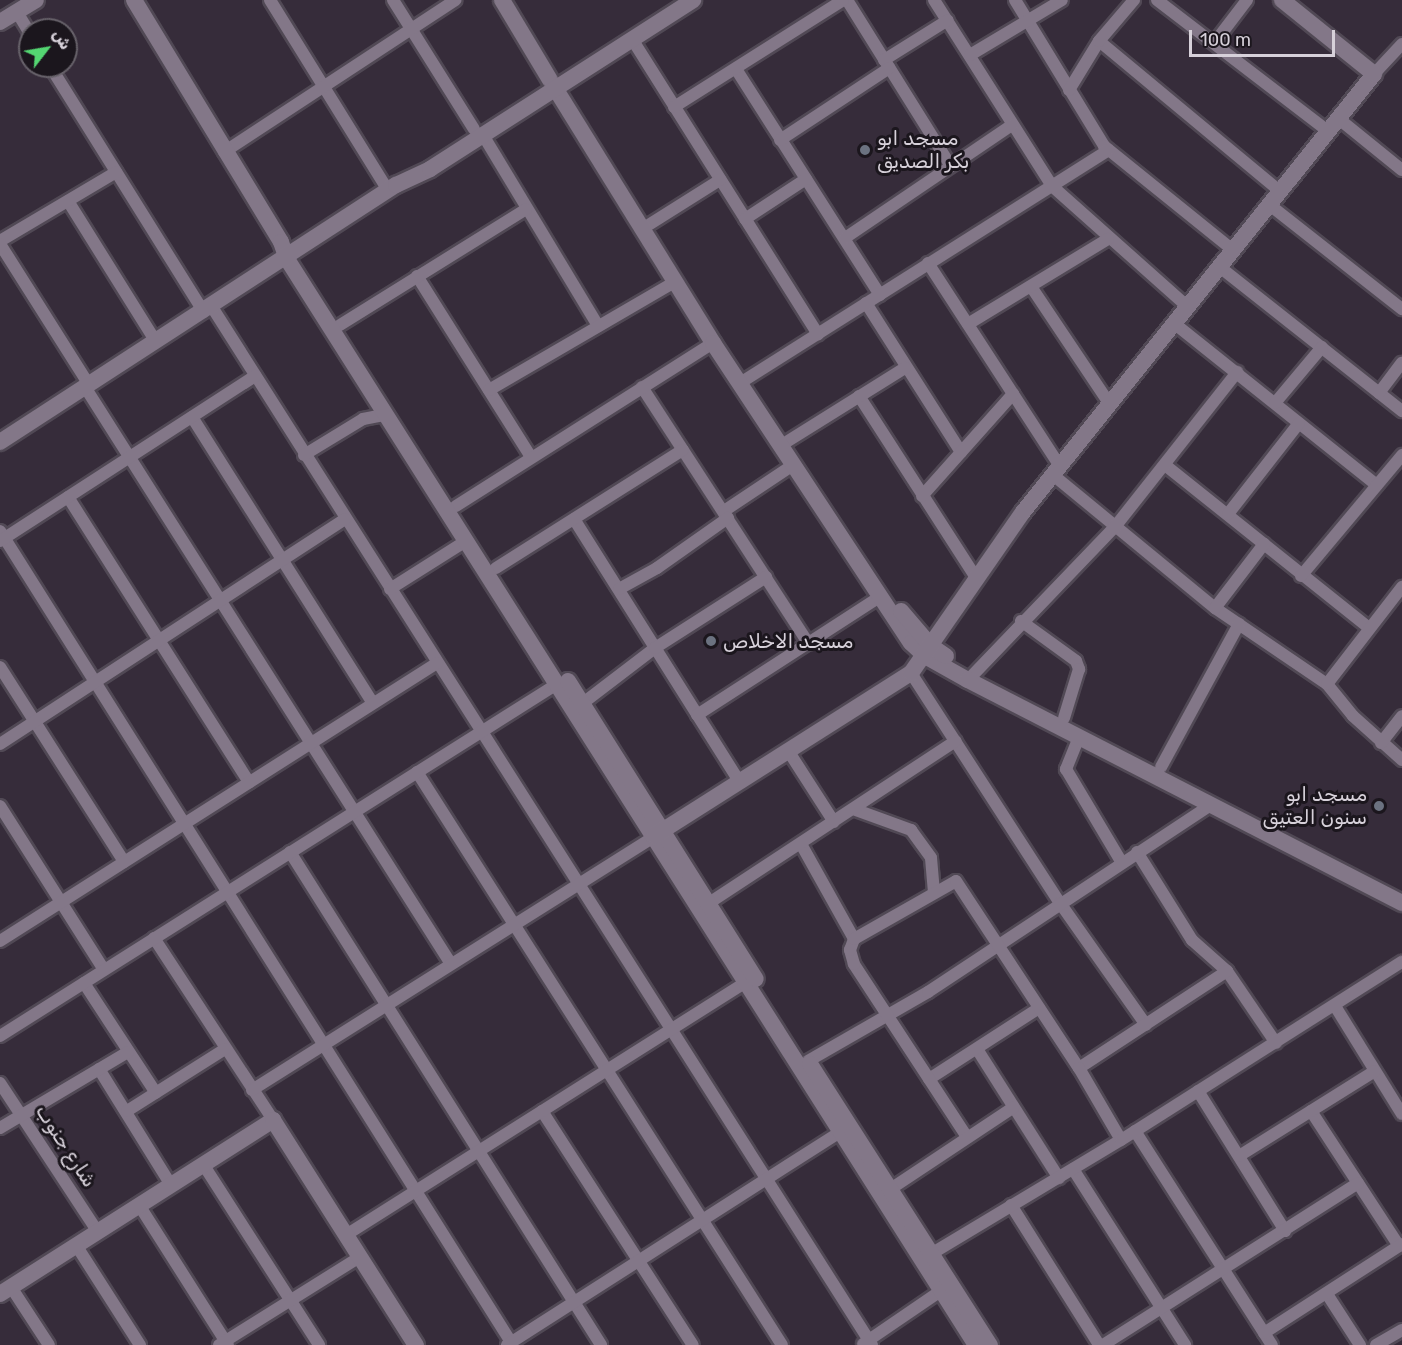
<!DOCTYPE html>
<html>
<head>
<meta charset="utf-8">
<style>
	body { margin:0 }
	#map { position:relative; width:1402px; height:1345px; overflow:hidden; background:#362c3a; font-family:Rubik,Cairo,sans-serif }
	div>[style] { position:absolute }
	.roads { filter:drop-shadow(2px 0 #514955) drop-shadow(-2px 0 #514955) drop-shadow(0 2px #514955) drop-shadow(0 -2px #514955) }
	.street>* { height:12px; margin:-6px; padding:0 6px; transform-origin:6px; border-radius:6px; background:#837788 }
	.secondary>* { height:16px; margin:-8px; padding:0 8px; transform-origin:8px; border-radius:8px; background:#837788 }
	.dots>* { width:16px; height:16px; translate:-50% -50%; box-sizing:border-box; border:3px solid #1b161d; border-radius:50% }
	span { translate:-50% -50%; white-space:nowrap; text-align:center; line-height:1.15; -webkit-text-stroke:6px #1b161d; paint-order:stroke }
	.poi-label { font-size:20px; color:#d7d1da }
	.left { translate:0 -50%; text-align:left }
	.right { translate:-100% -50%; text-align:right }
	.street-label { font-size:20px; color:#d7d1da }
	.north { position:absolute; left:18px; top:18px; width:60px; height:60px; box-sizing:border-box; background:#1b161d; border:2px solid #666169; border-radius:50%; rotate:59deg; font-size:16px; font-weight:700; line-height:24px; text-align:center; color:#d7d1da }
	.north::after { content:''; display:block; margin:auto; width:21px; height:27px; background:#54d672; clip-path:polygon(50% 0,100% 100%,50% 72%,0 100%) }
	.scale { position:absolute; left:1189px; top:30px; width:146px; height:27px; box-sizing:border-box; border:3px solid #d7d1da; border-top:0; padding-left:8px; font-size:18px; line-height:21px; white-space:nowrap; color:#d7d1da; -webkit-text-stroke:4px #1b161d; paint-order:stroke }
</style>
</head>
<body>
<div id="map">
	<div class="roads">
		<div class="street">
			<i style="left:270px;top:0;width:224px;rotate:58.2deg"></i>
			<i style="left:393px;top:0;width:152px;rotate:57.9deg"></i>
			<i style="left:847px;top:0;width:195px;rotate:58deg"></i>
			<i style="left:934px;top:0;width:220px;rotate:57.6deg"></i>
			<i style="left:1052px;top:186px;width:182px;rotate:41.7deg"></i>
			<i style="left:1015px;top:0;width:171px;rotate:58.6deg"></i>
			<i style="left:1104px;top:146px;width:167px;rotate:38.9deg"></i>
			<i style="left:1157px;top:0;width:217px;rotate:37.5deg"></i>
			<i style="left:17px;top:12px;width:26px;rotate:59deg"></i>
			<i style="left:632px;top:39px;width:349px;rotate:57.8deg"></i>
			<i style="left:1099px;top:41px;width:236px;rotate:39.7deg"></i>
			<i style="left:1215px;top:42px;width:53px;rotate:-52.7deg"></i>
			<i style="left:970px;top:55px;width:107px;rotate:-30.9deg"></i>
			<i style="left:884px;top:60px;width:75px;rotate:-32deg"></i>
			<i style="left:50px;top:66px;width:290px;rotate:58deg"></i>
			<i style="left:736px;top:69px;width:268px;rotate:57.5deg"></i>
			<i style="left:1374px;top:74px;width:41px;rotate:-47deg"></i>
			<i style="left:1069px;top:90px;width:57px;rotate:-58.5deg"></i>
			<i style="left:1099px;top:41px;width:54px;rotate:-49.5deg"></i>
			<i style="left:674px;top:107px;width:200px;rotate:-32.3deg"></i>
			<i style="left:1339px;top:119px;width:81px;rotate:39deg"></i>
			<i style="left:483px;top:135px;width:223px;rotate:58.9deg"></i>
			<i style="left:780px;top:140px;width:131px;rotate:-33.4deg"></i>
			<i style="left:224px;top:152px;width:277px;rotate:-33.3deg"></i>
			<i style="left:68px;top:201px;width:166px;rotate:58deg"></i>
			<i style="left:1271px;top:206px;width:167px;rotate:38.2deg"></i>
			<i style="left:745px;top:219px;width:73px;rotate:-33.3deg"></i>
			<i style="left:650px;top:224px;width:83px;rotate:-32.2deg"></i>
			<i style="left:845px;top:238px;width:202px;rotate:-34.1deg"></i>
			<i style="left:0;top:241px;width:135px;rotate:-30.7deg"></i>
			<i style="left:0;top:244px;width:167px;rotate:57.7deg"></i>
			<i style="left:928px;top:263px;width:242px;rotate:57deg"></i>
			<i style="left:1221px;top:268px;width:231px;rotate:38.3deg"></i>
			<i style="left:417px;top:276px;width:214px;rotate:57.8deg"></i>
			<i style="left:1032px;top:288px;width:138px;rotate:56.2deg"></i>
			<i style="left:866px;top:303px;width:177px;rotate:57.5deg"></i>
			<i style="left:212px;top:307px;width:1230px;rotate:57.55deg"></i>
			<i style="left:968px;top:324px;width:164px;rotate:-31.3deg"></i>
			<i style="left:1175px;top:324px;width:258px;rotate:38.6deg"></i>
			<i style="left:340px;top:325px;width:219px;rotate:-31.9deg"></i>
			<i style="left:740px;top:383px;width:436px;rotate:-32.3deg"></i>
			<i style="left:85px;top:387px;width:683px;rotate:57.61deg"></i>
			<i style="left:642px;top:387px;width:306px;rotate:57deg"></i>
			<i style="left:489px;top:390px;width:216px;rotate:-30.2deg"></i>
			<i style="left:1379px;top:393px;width:38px;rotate:-53deg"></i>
			<i style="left:859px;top:396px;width:214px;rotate:57.2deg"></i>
			<i style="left:1275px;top:403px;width:73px;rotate:-50deg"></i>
			<i style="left:192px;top:417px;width:338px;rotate:57.7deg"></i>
			<i style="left:788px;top:441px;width:138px;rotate:-32deg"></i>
			<i style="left:304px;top:455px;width:69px;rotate:-31.4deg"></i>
			<i style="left:363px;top:419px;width:21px;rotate:-11deg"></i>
			<i style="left:1165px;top:465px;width:261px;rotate:38.6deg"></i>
			<i style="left:1053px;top:475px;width:210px;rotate:39.4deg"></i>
			<i style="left:1215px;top:608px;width:135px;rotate:34.2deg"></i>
			<i style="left:1327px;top:684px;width:41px;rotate:50.9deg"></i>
			<i style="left:1353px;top:716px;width:66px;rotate:41.9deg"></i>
			<i style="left:922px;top:496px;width:137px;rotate:-48.3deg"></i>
			<i style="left:68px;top:497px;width:338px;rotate:57.6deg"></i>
			<i style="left:456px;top:506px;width:304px;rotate:-32.4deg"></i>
			<i style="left:724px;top:511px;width:83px;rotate:-33.7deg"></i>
			<i style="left:1228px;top:514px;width:115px;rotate:-52deg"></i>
			<i style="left:574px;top:519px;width:312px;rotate:57.8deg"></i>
			<i style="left:0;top:531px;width:959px;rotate:57.79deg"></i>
			<i style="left:0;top:541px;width:304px;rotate:-32.9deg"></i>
			<i style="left:496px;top:568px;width:221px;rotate:-32.3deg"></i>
			<i style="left:1301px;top:576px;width:158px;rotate:-50.1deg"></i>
			<i style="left:390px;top:589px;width:90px;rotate:-32.3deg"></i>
			<i style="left:619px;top:589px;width:43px;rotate:-28.9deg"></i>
			<i style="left:657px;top:568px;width:87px;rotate:-35.2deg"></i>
			<i style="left:1215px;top:608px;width:81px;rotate:-52.6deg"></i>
			<i style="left:1021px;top:621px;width:68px;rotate:36deg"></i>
			<i style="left:1076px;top:661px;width:9px;rotate:69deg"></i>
			<i style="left:1079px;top:669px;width:51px;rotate:107deg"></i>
			<i style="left:0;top:667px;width:231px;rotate:57.5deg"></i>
			<i style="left:911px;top:673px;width:274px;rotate:57.1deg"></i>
			<i style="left:1060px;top:903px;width:149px;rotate:54.8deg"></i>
			<i style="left:968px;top:680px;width:211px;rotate:-46.2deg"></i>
			<i style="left:1114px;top:528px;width:199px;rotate:-51.7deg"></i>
			<i style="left:1327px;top:684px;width:123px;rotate:-52.3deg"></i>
			<i style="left:583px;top:703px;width:91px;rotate:-37.4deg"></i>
			<i style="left:655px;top:648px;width:132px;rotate:-32.6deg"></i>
			<i style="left:697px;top:715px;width:216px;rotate:-32.9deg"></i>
			<i style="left:1079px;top:737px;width:35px;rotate:112deg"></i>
			<i style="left:1066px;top:769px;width:109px;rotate:59.2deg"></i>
			<i style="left:1381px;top:743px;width:34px;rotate:-52deg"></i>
			<i style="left:0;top:744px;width:412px;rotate:-33.1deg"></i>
			<i style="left:789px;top:752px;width:83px;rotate:57.3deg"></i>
			<i style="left:1161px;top:767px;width:163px;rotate:-61.4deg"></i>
			<i style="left:417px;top:772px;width:679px;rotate:57.5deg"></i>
			<i style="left:0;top:806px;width:194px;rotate:57.6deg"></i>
			<i style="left:856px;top:810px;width:59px;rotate:20deg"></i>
			<i style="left:911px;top:830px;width:34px;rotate:54deg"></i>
			<i style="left:931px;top:858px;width:34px;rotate:85deg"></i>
			<i style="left:801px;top:844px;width:109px;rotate:60.8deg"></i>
			<i style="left:290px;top:852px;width:583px;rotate:57.75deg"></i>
			<i style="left:1137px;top:852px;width:104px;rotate:58deg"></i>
			<i style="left:1192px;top:940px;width:47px;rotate:41.5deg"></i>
			<i style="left:1227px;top:971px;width:87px;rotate:55.8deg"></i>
			<i style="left:709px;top:903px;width:295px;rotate:-33.3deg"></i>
			<i style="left:154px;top:938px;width:217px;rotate:56.8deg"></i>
			<i style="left:0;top:941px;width:518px;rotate:-32.46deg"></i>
			<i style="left:84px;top:983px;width:131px;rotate:56.8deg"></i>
			<i style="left:1335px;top:1006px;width:127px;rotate:58.2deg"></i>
			<i style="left:0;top:1036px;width:659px;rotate:-32.29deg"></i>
			<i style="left:977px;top:1049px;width:153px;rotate:57.6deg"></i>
			<i style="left:808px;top:1061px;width:138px;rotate:-29.9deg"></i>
			<i style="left:928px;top:992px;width:339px;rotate:-33.5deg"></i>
			<i style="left:1079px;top:1068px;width:177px;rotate:-33.2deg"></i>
			<i style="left:99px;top:1069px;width:137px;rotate:58.2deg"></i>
			<i style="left:929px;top:1079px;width:131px;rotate:-32.8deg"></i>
			<i style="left:0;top:1083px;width:178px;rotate:56.7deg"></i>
			<i style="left:252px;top:1090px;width:474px;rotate:-32.2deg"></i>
			<i style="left:1198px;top:1091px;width:165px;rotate:58.1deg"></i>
			<i style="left:127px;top:1111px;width:116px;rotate:-32.3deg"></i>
			<i style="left:542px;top:1111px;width:278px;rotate:57.2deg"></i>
			<i style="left:1311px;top:1111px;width:161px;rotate:56.9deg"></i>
			<i style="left:0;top:1128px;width:149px;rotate:-30.7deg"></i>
			<i style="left:1135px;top:1131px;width:254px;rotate:57.4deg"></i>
			<i style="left:967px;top:1137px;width:207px;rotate:-123.2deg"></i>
			<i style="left:854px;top:964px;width:15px;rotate:-106deg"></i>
			<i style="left:850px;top:950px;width:12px;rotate:-70deg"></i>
			<i style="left:854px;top:939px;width:117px;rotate:-29.6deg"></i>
			<i style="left:956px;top:881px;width:224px;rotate:56.7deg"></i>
			<i style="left:1079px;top:1068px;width:83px;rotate:59.7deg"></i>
			<i style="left:1239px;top:1156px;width:160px;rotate:-32deg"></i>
			<i style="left:203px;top:1164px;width:215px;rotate:57.3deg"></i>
			<i style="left:1073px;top:1169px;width:209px;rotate:57.5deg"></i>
			<i style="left:892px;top:1188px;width:146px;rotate:-33.6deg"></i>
			<i style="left:139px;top:1205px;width:166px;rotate:57.6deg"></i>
			<i style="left:1011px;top:1205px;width:165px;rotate:57.8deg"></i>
			<i style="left:346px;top:1235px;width:472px;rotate:-32.3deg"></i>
			<i style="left:76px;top:1245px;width:119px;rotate:57.4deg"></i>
			<i style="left:926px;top:1257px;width:227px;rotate:-31deg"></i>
			<i style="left:1121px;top:1140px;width:333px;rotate:-32.4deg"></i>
			<i style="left:11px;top:1287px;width:69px;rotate:56.8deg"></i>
			<i style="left:1327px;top:1294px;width:61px;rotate:57.1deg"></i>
			<i style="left:1264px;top:1333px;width:164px;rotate:-32.8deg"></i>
			<i style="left:863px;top:1344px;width:103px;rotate:-34.3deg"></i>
			<i style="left:219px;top:1345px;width:166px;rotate:-32deg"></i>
			<i style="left:507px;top:1345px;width:395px;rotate:-32.6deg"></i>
			<i style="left:1103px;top:1345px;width:302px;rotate:-32.4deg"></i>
			<i style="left:1376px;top:1345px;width:30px;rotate:-30deg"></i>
		</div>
		<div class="secondary">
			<i style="left:134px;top:0;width:283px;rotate:58.7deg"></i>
			<i style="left:281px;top:242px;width:18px;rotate:71deg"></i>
			<i style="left:287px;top:259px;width:1286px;rotate:57.61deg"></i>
			<i style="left:502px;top:0;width:93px;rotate:59deg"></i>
			<i style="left:0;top:22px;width:42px;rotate:-31.4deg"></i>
			<i style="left:555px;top:88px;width:300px;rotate:58.2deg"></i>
			<i style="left:713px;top:343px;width:359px;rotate:56.6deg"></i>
			<i style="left:911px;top:643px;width:19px;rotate:43deg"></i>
			<i style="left:925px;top:656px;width:49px;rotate:29.2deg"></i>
			<i style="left:968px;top:680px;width:488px;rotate:27.2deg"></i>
			<i style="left:0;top:442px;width:472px;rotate:-33deg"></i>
			<i style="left:396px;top:185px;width:38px;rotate:-25deg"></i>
			<i style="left:430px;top:169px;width:313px;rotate:-32.7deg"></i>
			<i style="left:901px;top:611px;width:46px;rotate:49.4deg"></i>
			<i style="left:931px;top:646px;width:18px;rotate:34deg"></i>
			<i style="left:568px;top:681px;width:352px;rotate:57.8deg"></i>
			<i style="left:654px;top:836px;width:304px;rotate:-32.4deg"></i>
			<i style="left:911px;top:673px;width:196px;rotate:-55.2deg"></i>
			<i style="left:1023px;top:512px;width:561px;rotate:-51.29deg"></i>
			<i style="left:1374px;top:74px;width:118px;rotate:-141.2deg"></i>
			<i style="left:810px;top:1064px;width:334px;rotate:57.4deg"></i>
			<i style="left:0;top:1294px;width:324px;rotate:-32.5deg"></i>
			<i style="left:273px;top:1120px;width:267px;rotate:57.6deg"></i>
		</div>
	</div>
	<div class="dots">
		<i style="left:865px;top:150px;background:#6b7280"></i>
		<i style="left:711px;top:641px;background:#6b7280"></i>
		<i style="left:1379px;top:806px;background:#6b7280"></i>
	</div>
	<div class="poi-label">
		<span class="left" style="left:877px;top:150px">مسجد ابو<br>بكر الصديق</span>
		<span class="left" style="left:723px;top:641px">مسجد الاخلاص</span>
		<span class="right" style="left:1367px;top:806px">مسجد ابو<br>سنون العتيق</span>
	</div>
	<div class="street-label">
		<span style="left:66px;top:1146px;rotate:57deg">شارع جنوب</span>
	</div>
	<div class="north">ش</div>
	<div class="scale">100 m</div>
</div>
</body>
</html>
